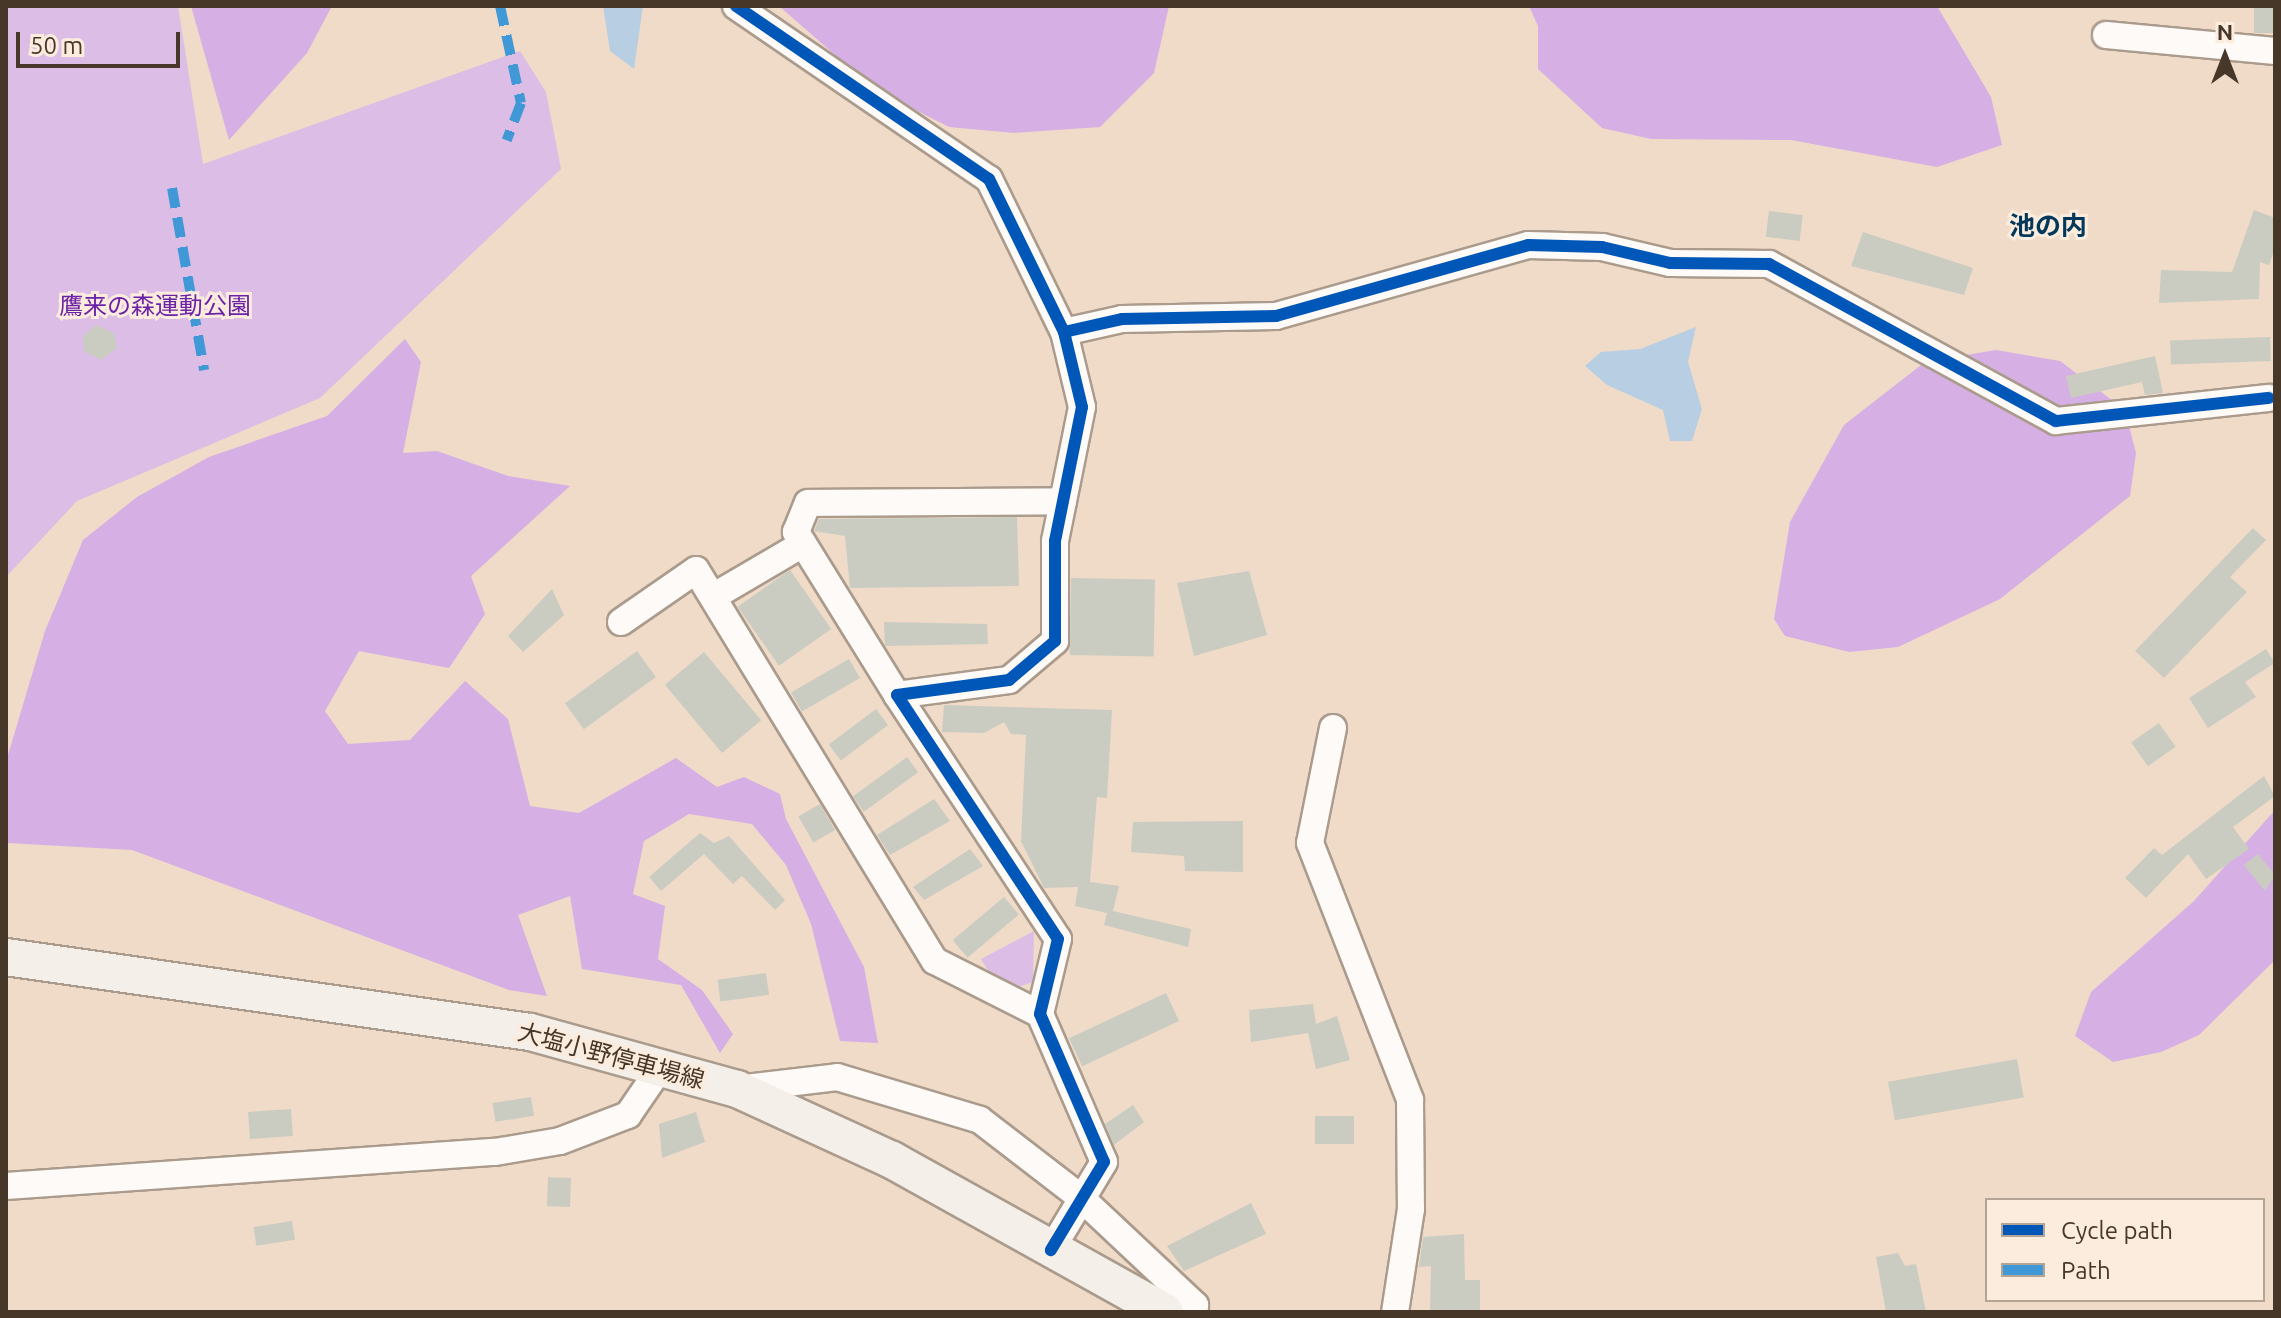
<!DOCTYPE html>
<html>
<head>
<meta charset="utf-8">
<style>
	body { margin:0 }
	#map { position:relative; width:2281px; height:1318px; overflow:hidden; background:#efdbc8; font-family:Ubuntu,"Noto Sans JP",sans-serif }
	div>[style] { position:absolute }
	.green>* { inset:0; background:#dcbde5 }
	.forest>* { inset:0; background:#d6afe4 }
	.water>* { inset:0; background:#b8cfe3 }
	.building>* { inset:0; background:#caccc2; transform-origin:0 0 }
	.roads { filter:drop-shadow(2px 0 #aa9b8c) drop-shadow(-2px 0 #aa9b8c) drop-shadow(0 2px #aa9b8c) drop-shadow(0 -2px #aa9b8c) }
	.street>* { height:26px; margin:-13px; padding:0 13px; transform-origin:13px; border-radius:13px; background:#fdfaf7 }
	.secondary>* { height:36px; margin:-18px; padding:0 18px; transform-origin:18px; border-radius:18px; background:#f4efe8 }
	.quiet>* { height:10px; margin-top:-5px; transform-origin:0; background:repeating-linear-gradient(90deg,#4098d6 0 20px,transparent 0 30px) }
	.cycleway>* { height:12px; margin:-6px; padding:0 6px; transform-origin:6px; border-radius:6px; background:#0057b8 }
	span { translate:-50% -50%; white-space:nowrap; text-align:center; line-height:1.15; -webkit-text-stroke:6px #fbecde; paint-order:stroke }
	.park-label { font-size:24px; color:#6c22a6 }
	.street-label { font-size:24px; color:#463729 }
	.neighbourhood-label { font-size:26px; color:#02385a; font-weight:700 }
	.frame { position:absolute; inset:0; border:8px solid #463729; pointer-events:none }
	.legend { position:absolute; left:1985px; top:1198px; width:280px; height:104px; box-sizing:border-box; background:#fbecde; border:2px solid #b3a496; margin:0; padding:10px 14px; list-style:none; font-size:24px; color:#463729 }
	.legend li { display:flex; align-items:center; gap:16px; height:40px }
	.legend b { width:40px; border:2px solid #b3a496 }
	.north { position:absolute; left:2185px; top:16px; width:80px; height:80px; -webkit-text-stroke:6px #fbecde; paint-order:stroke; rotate:0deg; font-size:22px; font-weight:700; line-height:32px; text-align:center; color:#463729 }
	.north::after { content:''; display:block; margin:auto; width:28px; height:36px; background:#463729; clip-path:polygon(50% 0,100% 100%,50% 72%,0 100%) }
	.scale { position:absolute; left:16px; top:32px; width:164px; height:36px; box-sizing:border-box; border:4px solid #463729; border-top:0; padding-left:10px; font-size:24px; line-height:28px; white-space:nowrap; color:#463729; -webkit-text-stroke:6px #fbecde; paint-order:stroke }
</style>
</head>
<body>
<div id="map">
	<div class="green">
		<i style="clip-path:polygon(6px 6px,178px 6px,203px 164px,520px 51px,546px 92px,561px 169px,320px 398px,77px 501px,6px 577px)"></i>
		<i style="clip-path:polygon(1034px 931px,1033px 982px,1015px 988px,989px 972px,981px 959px)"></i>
	</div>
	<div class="forest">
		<i style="clip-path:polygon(191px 6px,332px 6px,307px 53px,229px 140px)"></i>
		<i style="clip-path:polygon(779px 6px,1169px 6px,1154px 73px,1100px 127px,1014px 133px,949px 127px,874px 89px)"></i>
		<i style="clip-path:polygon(1529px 6px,1937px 6px,1991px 97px,2002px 145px,1937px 167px,1791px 140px,1651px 139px,1602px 128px,1538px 69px,1538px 26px)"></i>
		<i style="clip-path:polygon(405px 339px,421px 362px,403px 453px,437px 451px,508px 476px,570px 486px,471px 576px,485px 614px,449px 668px,359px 651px,325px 711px,348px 744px,410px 740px,465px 681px,508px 719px,530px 806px,579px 813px,676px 758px,717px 787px,744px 777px,780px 794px,786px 819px,864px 967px,878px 1043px,840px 1041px,811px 924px,786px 865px,752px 824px,689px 814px,644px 841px,633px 894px,665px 906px,658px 959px,702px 990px,733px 1034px,720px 1053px,681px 985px,582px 969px,570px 896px,518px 915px,547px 996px,509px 990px,132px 850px,8px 843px,8px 755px,45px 631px,83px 540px,137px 497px,209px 457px,327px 416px)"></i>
		<i style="clip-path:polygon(1996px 350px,2060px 361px,2125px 410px,2136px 453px,2130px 496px,2000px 599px,1898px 647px,1849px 652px,1785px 636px,1774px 619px,1790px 522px,1844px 425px,1925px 362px)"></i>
		<i style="clip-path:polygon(2275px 810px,2275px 960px,2199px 1035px,2161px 1052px,2113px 1062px,2075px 1036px,2091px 992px,2194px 901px)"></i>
	</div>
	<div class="water">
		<i style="clip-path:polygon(603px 6px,643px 6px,634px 69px,610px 51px)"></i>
		<i style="clip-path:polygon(1696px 327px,1688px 362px,1702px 409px,1692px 441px,1670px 441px,1663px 410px,1607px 385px,1585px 366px,1601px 352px,1640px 349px)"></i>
	</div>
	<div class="building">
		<i style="left:2254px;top:6px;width:21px;height:27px"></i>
		<i style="clip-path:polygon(2254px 210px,2275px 218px,2275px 248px,2269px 265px,2260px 262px,2259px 299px,2159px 303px,2161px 270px,2232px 272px)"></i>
		<i style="left:1769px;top:211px;width:34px;height:26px;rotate:7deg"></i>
		<i style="clip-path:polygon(1863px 232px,1973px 268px,1964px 295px,1851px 266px)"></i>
		<i style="clip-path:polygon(96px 325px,114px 333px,117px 348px,101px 360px,84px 351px,83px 336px)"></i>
		<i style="left:2270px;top:337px;width:24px;height:100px;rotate:88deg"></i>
		<i style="clip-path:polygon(2155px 356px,2163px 393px,2145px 395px,2142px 382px,2071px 398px,2066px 376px)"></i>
		<i style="clip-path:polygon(1017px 517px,1019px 586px,850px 588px,845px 536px,814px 531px,819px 519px)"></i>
		<i style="clip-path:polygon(2253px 528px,2266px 540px,2230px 577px,2247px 592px,2164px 678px,2135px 651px)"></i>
		<i style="left:790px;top:570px;width:72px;height:64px;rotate:55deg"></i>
		<i style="clip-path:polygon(1249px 571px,1267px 635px,1194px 656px,1177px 583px)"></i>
		<i style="left:1071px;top:578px;width:84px;height:77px;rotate:1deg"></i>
		<i style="clip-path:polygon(552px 589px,564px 615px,523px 652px,508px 636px)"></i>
		<i style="clip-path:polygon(884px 622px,987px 624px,988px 644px,885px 646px)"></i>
		<i style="clip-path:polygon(2266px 649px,2275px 663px,2245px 682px,2256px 697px,2208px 728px,2189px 698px)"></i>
		<i style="left:637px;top:651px;width:32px;height:89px;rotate:54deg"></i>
		<i style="left:704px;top:652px;width:89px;height:51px;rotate:50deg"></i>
		<i style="left:849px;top:659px;width:22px;height:67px;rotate:60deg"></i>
		<i style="clip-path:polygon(944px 705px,1112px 710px,1107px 798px,1097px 797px,1090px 882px,1119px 886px,1113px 911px,1191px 929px,1188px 947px,1104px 925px,1107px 913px,1075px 906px,1078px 887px,1044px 888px,1021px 841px,1026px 735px,1011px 734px,1004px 722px,984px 733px,942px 732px)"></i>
		<i style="left:876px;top:709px;width:20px;height:59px;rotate:53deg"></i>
		<i style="left:2159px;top:723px;width:29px;height:34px;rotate:55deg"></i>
		<i style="left:907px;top:757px;width:19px;height:67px;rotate:54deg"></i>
		<i style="clip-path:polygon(2264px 776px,2275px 796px,2233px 827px,2249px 849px,2206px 879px,2188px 854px,2146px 898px,2125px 878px,2154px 848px,2162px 855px)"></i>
		<i style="clip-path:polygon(934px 799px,950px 821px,890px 855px,877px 835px)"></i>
		<i style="left:820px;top:804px;width:30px;height:25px;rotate:60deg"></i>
		<i style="clip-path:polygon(1243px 821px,1243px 872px,1185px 871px,1184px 856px,1131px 852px,1133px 822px)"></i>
		<i style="clip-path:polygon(700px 833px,714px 843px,729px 836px,785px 900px,775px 910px,742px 876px,733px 884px,704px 854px,661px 891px,649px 877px)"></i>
		<i style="clip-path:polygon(970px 849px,983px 866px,924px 900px,913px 887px)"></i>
		<i style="clip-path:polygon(2258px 854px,2275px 875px,2265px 891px,2244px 865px)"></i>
		<i style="left:1004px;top:897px;width:23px;height:67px;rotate:50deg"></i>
		<i style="left:766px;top:973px;width:22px;height:49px;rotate:82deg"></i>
		<i style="left:1166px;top:993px;width:31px;height:107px;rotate:65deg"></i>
		<i style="clip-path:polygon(1313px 1004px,1316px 1024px,1337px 1016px,1350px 1060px,1316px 1069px,1308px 1033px,1251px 1042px,1249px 1010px)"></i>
		<i style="left:2017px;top:1059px;width:39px;height:131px;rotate:80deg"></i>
		<i style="left:531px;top:1097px;width:19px;height:39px;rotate:81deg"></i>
		<i style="clip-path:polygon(1133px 1105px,1144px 1122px,1114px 1145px,1105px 1124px)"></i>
		<i style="left:291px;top:1109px;width:27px;height:43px;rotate:86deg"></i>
		<i style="clip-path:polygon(696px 1112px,705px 1142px,662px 1158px,659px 1124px)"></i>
		<i style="left:1315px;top:1116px;width:39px;height:28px"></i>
		<i style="left:571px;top:1178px;width:29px;height:23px;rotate:92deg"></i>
		<i style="clip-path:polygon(1251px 1203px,1266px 1234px,1184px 1271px,1167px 1246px)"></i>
		<i style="left:292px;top:1221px;width:19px;height:39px;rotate:81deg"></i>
		<i style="clip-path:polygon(1464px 1234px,1465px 1280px,1480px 1280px,1480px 1312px,1430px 1312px,1431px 1266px,1419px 1267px,1423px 1237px)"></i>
		<i style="clip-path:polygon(1898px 1253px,1905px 1266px,1916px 1264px,1926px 1312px,1886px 1312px,1876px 1257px)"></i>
	</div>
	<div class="roads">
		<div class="street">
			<i style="left:736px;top:6px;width:306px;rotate:34.4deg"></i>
			<i style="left:989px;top:179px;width:170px;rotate:63.9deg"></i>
			<i style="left:1064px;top:332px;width:77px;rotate:76.5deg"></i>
			<i style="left:1082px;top:407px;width:137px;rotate:101.4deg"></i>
			<i style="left:1055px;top:541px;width:100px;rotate:90deg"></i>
			<i style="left:1055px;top:641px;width:60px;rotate:139.7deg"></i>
			<i style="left:1009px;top:680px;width:113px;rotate:172.4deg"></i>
			<i style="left:897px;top:695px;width:292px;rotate:56.6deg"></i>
			<i style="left:1058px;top:939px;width:77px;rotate:103.5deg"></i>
			<i style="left:1040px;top:1014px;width:161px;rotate:66.6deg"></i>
			<i style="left:1104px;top:1162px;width:103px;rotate:121.1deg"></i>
			<i style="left:2106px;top:35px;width:170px;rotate:5.4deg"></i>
			<i style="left:1064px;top:332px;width:59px;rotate:-12.6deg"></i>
			<i style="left:1122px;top:319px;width:154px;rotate:-1.1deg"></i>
			<i style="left:1276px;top:316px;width:262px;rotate:-15.7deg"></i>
			<i style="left:1528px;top:245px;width:74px;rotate:1.5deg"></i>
			<i style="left:1602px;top:247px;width:70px;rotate:13.2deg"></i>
			<i style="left:1670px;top:263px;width:99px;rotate:0.6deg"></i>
			<i style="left:1769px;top:264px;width:327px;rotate:28.7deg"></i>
			<i style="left:2056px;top:421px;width:214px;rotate:-6.2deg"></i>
			<i style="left:716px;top:595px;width:101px;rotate:-30.4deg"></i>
			<i style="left:621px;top:622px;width:91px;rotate:-34.7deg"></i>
			<i style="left:696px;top:570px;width:458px;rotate:58.6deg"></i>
			<i style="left:935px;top:961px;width:118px;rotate:26.8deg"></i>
			<i style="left:897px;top:695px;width:192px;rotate:-121.8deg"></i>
			<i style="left:796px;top:532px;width:31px;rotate:-68deg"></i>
			<i style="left:808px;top:503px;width:255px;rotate:-0.4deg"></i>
			<i style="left:1333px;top:728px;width:117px;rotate:101.3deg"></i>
			<i style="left:1310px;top:843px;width:276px;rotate:68.7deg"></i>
			<i style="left:1410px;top:1100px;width:109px;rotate:89.5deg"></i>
			<i style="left:1411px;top:1209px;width:104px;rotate:98.8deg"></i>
			<i style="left:737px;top:1089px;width:101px;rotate:-6.8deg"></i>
			<i style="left:837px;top:1077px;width:149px;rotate:16.7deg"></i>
			<i style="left:980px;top:1120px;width:126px;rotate:37.6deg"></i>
			<i style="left:1080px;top:1197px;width:158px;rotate:43.2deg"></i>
			<i style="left:1195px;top:1305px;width:7px;rotate:98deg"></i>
			<i style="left:6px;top:1186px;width:490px;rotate:-4deg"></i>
			<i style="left:495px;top:1152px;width:66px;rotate:-9.6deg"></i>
			<i style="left:560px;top:1141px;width:73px;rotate:-20.9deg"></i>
			<i style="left:628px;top:1115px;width:58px;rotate:-55.5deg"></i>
		</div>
		<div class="secondary">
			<i style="left:6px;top:957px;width:529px;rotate:8.15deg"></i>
			<i style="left:530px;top:1032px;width:215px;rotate:15.4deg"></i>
			<i style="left:737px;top:1089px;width:170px;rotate:24.6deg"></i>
			<i style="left:892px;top:1160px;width:312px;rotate:29.1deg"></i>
		</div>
	</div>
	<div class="quiet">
		<i style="left:500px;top:6px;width:99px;rotate:77.8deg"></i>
		<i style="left:521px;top:103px;width:40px;rotate:111deg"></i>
		<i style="left:172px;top:188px;width:185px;rotate:80deg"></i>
	</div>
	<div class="cycleway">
		<i style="left:736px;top:6px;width:306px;rotate:34.4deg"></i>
		<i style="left:989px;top:179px;width:170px;rotate:63.9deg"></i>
		<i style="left:1064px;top:332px;width:77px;rotate:76.5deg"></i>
		<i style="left:1082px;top:407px;width:137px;rotate:101.4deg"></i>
		<i style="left:1055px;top:541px;width:100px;rotate:90deg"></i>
		<i style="left:1055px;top:641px;width:60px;rotate:139.7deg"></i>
		<i style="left:1009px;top:680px;width:113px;rotate:172.4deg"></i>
		<i style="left:897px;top:695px;width:292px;rotate:56.6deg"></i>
		<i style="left:1058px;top:939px;width:77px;rotate:103.5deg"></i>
		<i style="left:1040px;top:1014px;width:161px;rotate:66.6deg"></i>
		<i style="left:1104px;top:1162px;width:103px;rotate:121.1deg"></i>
		<i style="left:1064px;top:332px;width:59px;rotate:-12.6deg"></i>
		<i style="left:1122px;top:319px;width:154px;rotate:-1.1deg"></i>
		<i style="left:1276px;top:316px;width:262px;rotate:-15.7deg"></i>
		<i style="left:1528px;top:245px;width:74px;rotate:1.5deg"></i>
		<i style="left:1602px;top:247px;width:70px;rotate:13.2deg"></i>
		<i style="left:1670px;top:263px;width:99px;rotate:0.6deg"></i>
		<i style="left:1769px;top:264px;width:327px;rotate:28.7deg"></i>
		<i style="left:2056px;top:421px;width:214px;rotate:-6.2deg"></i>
	</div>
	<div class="park-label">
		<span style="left:155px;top:306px">鷹来の森運動公園</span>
	</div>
	<div class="street-label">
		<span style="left:611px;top:1056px;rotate:15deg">大塩小野停車場線</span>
	</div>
	<div class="neighbourhood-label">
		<span style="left:2048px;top:226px">池の内</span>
	</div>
	<div class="frame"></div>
	<ul class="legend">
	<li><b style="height:10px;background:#0057b8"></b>Cycle path</li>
	<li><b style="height:10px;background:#4098d6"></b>Path</li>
	</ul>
	<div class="north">N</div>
	<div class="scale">50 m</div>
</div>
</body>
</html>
